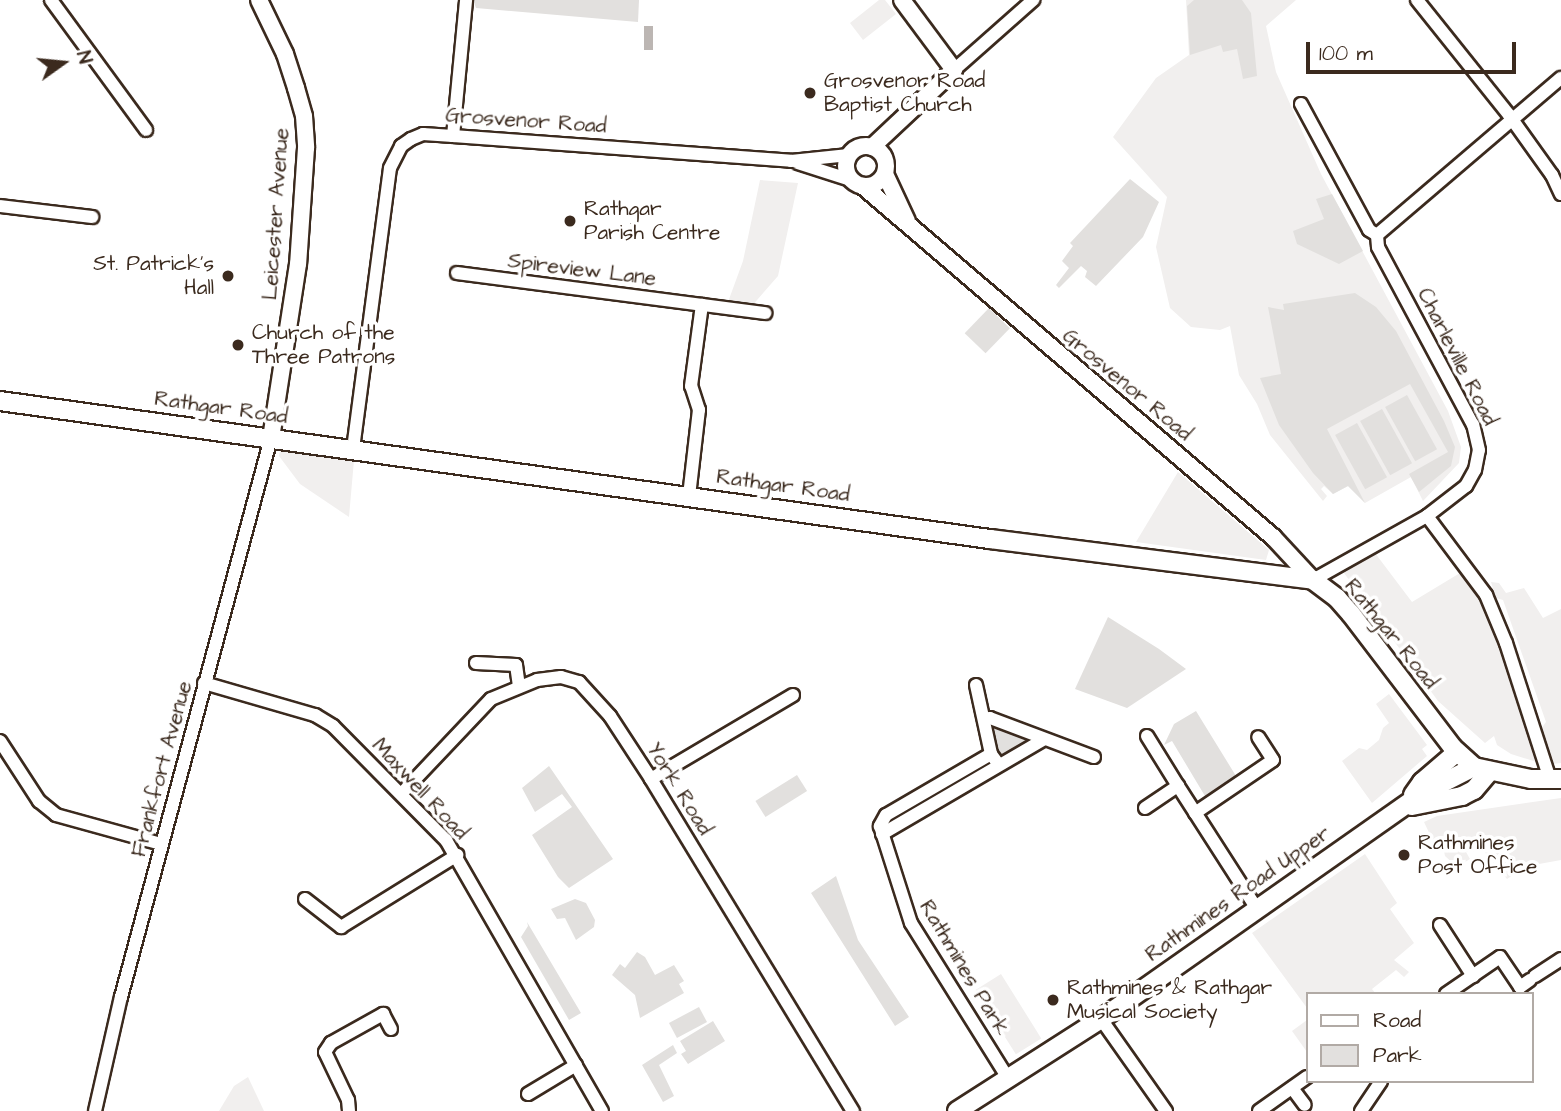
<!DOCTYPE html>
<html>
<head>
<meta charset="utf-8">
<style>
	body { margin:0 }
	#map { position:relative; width:1561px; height:1111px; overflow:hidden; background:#fff; font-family:"Architects Daughter",sans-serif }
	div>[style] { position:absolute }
	.built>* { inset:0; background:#f1efee; transform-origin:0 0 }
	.green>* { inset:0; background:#e2e0de; transform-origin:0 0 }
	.water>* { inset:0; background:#bcb6b3; transform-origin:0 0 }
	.roads { filter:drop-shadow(2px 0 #3b2a1e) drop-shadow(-2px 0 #3b2a1e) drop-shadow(0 2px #3b2a1e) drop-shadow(0 -2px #3b2a1e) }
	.minor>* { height:12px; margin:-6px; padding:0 6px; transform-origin:6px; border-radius:6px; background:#fff }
	.tertiary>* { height:16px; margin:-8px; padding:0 8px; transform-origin:8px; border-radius:8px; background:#fff }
	.tertiary>.ring { margin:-8px; padding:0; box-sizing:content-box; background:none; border:16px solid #fff; border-radius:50% }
	.secondary>* { height:18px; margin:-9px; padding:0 9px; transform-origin:9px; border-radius:9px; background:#fff }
	.dots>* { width:19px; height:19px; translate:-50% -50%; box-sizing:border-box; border:4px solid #fff; border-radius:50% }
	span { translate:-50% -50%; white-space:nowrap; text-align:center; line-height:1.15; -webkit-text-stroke:7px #fff; paint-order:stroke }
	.poi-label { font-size:21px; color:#3b2a1e }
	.left { translate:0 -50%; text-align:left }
	.right { translate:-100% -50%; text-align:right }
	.street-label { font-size:21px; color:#3b2a1e }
	.legend { position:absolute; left:1306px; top:992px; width:228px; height:91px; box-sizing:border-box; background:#fff; border:2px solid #b1aaa5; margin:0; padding:9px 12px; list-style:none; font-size:21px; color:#3b2a1e }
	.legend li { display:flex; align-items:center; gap:14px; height:35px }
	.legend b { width:35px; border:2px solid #b1aaa5 }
	.north { position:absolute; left:28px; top:28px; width:70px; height:70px; -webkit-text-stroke:5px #fff; paint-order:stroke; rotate:75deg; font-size:19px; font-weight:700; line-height:28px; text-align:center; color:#3b2a1e }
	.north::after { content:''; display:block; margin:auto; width:24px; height:32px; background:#3b2a1e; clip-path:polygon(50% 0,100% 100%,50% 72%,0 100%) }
	.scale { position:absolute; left:1306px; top:42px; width:210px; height:32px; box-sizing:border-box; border:4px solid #3b2a1e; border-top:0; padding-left:9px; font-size:21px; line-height:24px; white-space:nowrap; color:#3b2a1e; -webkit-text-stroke:5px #fff; paint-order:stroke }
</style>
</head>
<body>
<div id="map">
	<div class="built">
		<i style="clip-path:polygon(879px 0,885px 0,896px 14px,863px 40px,850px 23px)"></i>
		<i style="clip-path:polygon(1186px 0,1296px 0,1266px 26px,1276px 72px,1321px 174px,1448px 411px,1461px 447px,1459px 463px,1423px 501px,1411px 477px,1365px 503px,1348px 486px,1333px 494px,1324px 486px,1321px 489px,1327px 496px,1323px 501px,1270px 435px,1257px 404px,1239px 375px,1230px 326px,1220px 330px,1191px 327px,1170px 308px,1156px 247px,1167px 197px,1113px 137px,1156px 78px,1189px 55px)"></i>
		<i style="clip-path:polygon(760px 180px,798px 183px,778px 276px,751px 307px,728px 302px,743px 261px)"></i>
		<i style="clip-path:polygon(280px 450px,354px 460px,349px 517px,300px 484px,279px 456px)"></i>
		<i style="clip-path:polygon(1178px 472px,1269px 550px,1266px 560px,1136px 542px)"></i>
		<i style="clip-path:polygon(1375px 553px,1412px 602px,1460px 573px,1485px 605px,1540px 763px,1511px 754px,1497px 745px,1494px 736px,1485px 743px,1438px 701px,1344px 573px)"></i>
		<i style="clip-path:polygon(1491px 582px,1499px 583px,1506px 593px,1524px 588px,1543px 618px,1561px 609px,1561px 763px,1553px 764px,1541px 729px,1546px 722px,1503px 600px,1496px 598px)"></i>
		<i style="clip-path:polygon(1389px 694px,1427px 745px,1422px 749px,1427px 756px,1372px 803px,1342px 761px,1359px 748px,1367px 750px,1379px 740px,1383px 728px,1389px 723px,1376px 704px)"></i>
		<i style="clip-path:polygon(1561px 798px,1561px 860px,1539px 864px,1526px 873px,1522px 869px,1507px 879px,1483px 850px,1466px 852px,1470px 859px,1457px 867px,1445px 856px,1441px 837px,1433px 841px,1424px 822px,1437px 816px)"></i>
		<i style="clip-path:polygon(1365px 854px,1397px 903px,1390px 909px,1414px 943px,1394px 960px,1409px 972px,1404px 977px,1396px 970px,1372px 989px,1376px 994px,1307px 994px,1307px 1008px,1252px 933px)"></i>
		<i style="left:1001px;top:974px;width:76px;height:30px;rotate:58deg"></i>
		<i style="clip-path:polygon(1307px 1020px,1307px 1052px,1292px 1031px)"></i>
		<i style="clip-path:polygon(248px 1077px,264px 1111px,219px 1111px,234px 1086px)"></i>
	</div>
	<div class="green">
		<i style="clip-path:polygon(473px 0,639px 0,638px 22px,476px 8px)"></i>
		<i style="clip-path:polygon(1194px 0,1242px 0,1251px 13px,1257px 76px,1243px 79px,1237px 49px,1223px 52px,1221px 45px,1190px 55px,1187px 6px)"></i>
		<i style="clip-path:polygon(1130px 179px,1159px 202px,1143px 237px,1096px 286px,1085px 277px,1087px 271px,1081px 266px,1059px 288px,1056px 285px,1069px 268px,1062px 261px,1073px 246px,1070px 243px)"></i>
		<i style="clip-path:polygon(1332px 194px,1363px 251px,1339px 264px,1297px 244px,1293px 231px,1324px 219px,1316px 199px)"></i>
		<i style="clip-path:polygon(1355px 293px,1376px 307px,1396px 331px,1444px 421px,1455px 447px,1451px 466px,1419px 492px,1409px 474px,1448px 452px,1410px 384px,1327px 429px,1365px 503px,1348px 486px,1333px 494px,1313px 473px,1279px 425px,1260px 378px,1281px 374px,1268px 307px,1284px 310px,1283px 304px)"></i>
		<i style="left:989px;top:308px;width:29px;height:35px;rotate:44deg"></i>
		<i style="left:1407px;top:395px;width:62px;height:25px;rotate:61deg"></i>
		<i style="left:1382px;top:409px;width:62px;height:25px;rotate:61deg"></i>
		<i style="left:1357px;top:423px;width:62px;height:25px;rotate:61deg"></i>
		<i style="clip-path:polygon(1108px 617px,1159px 649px,1186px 669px,1127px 708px,1075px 689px)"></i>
		<i style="clip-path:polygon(1196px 711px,1236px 776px,1205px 796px,1172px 741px,1164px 745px,1174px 724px)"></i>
		<i style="clip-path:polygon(993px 722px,1027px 738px,1027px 743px,1000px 757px,997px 754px,991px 725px)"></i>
		<i style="clip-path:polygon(989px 762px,889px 824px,887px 822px,888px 817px)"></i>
		<i style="clip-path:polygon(549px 766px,613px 859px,569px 888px,558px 877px,532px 835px,572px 807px,562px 794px,535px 812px,522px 788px)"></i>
		<i style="left:797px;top:775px;width:19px;height:49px;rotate:58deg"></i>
		<i style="clip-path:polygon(836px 876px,858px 940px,909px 1017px,895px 1026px,811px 893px)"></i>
		<i style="clip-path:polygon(575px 899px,586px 903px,595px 920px,594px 927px,576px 940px,565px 918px,557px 919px,551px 909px)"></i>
		<i style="clip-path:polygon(527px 922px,581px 1013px,569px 1020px,521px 937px,528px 926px)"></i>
		<i style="clip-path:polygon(637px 952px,645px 957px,655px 975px,674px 965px,684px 981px,679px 984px,684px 993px,640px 1018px,635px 995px,612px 975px,620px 964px,625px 968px)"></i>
		<i style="left:699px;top:1007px;width:17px;height:34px;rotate:62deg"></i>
		<i style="clip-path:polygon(713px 1021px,725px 1041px,688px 1064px,681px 1054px,686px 1051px,680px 1041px)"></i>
		<i style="clip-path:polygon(673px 1045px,677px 1053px,659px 1065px,674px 1096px,663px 1102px,642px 1065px)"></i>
	</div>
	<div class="water">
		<i style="left:644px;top:26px;width:9px;height:24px"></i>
	</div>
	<div class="roads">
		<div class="minor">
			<i style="left:51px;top:0;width:161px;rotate:53.8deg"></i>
			<i style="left:1417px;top:0;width:147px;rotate:51.3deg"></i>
			<i style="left:1509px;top:115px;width:74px;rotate:54.4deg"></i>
			<i style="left:1552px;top:175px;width:21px;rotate:65deg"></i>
			<i style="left:954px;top:70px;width:106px;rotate:-41.5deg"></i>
			<i style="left:1301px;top:104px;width:143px;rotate:61.6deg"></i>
			<i style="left:1369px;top:230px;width:9px;rotate:32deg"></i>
			<i style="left:453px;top:136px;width:137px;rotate:-84.5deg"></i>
			<i style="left:798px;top:163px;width:56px;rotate:17.8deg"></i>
			<i style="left:0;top:206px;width:93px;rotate:6.8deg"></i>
			<i style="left:457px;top:273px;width:311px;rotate:7.4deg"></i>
			<i style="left:353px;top:449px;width:283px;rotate:-82.5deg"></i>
			<i style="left:390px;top:168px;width:25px;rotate:-63deg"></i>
			<i style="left:401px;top:146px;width:12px;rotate:-35deg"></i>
			<i style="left:411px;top:139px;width:13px;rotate:-23deg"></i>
			<i style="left:423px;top:134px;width:30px;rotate:4deg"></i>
			<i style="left:453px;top:136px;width:339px;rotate:4.2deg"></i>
			<i style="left:791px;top:161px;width:58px;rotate:-5.9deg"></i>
			<i style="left:689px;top:496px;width:87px;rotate:-83.4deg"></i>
			<i style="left:699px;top:410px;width:25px;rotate:-108deg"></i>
			<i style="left:691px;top:386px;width:82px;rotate:-82.3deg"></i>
			<i style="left:1427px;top:516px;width:99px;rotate:53.2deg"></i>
			<i style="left:1486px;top:595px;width:52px;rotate:67.4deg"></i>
			<i style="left:1506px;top:643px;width:143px;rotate:72.1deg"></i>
			<i style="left:1313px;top:580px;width:131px;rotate:-29.3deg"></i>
			<i style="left:1427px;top:516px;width:49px;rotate:-37.6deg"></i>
			<i style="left:1466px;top:486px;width:18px;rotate:-61deg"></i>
			<i style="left:1475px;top:470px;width:20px;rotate:-79deg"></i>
			<i style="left:1479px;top:450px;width:26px;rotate:-103deg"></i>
			<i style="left:1473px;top:425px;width:202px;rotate:-118.1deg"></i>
			<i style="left:1378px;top:247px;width:12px;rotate:-95deg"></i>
			<i style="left:1377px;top:235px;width:242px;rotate:-40.5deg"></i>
			<i style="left:476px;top:663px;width:40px;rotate:2.9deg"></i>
			<i style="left:516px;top:665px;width:22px;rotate:82deg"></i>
			<i style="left:204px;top:683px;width:116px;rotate:16.1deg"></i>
			<i style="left:315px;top:715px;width:21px;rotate:31deg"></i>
			<i style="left:333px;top:726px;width:161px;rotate:45.3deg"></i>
			<i style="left:446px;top:840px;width:313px;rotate:60.1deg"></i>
			<i style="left:976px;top:685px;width:71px;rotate:77.7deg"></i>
			<i style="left:991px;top:754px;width:9px;rotate:54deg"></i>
			<i style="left:985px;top:719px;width:5px;rotate:-11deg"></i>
			<i style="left:990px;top:718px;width:111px;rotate:20.6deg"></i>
			<i style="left:1147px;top:736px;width:59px;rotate:58.2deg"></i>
			<i style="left:0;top:741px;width:72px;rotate:57deg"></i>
			<i style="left:39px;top:801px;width:22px;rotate:39deg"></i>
			<i style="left:56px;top:815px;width:109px;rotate:15.4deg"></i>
			<i style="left:991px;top:754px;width:121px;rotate:149.8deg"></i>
			<i style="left:886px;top:815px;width:13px;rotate:119deg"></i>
			<i style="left:880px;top:826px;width:102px;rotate:72.3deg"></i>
			<i style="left:911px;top:923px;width:183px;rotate:58deg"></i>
			<i style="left:651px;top:779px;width:165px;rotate:-30.6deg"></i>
			<i style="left:402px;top:793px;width:129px;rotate:-46.6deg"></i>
			<i style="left:491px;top:699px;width:50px;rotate:-22.4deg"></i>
			<i style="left:537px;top:680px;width:24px;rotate:-7deg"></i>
			<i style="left:561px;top:677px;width:19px;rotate:16deg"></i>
			<i style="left:579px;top:682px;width:46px;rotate:47.6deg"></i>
			<i style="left:610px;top:716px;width:75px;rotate:56.9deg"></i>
			<i style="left:651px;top:779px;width:389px;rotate:58.7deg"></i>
			<i style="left:1145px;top:808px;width:40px;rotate:-34deg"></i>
			<i style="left:1178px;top:786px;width:146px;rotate:57.3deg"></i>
			<i style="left:1195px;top:813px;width:94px;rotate:-34.2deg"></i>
			<i style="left:1273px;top:760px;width:27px;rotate:-123deg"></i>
			<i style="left:882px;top:834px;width:186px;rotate:-30.3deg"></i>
			<i style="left:305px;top:899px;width:46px;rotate:37.9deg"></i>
			<i style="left:341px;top:927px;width:137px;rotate:-31.8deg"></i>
			<i style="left:1440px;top:925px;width:61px;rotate:57.1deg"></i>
			<i style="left:1535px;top:976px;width:31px;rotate:-33deg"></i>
			<i style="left:1446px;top:994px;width:65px;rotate:-34.4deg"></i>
			<i style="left:1500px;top:957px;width:36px;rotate:56deg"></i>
			<i style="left:1520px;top:987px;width:12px;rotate:-35deg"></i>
			<i style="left:1101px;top:1019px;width:113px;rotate:54.8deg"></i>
			<i style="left:1292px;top:1088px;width:21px;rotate:53deg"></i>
			<i style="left:528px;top:1094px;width:56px;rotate:-31.1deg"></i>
			<i style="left:95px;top:1111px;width:117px;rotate:-77.2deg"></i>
			<i style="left:121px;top:997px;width:579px;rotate:-74.98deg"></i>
			<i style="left:349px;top:1111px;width:11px;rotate:-95deg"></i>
			<i style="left:348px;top:1100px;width:53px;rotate:-115.6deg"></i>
			<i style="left:325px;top:1052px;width:11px;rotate:-56deg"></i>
			<i style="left:331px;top:1043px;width:60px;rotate:-29.1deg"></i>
			<i style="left:383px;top:1014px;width:17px;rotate:62deg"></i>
			<i style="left:1259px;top:1111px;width:59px;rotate:-35.3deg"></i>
			<i style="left:1361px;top:1111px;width:36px;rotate:-56deg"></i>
		</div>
		<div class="tertiary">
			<i style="left:259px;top:0;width:60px;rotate:64.3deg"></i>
			<i style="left:285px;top:54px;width:36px;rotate:72deg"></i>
			<i style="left:296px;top:88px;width:29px;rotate:74deg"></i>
			<i style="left:304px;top:116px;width:32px;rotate:86deg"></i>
			<i style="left:306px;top:148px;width:116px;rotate:93.9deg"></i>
			<i style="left:298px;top:264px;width:176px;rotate:98.8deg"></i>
			<i class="ring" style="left:846px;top:146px;width:24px;height:24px"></i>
			<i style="left:872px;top:147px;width:112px;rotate:-43.2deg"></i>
			<i style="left:954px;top:70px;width:87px;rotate:-126.6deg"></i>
			<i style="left:885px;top:174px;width:52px;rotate:64.9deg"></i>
			<i style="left:863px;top:186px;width:540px;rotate:40.57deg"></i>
			<i style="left:1273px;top:537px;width:59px;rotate:47.1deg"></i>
		</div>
		<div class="secondary">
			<i style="left:0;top:401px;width:1000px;rotate:7.94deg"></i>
			<i style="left:990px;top:539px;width:326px;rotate:7.2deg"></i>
			<i style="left:1313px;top:580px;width:30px;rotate:37deg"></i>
			<i style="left:1337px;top:598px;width:21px;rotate:49deg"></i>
			<i style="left:1351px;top:614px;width:168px;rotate:52.7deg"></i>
			<i style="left:1453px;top:748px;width:28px;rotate:42deg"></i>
			<i style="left:1474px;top:767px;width:58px;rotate:11.9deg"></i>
			<i style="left:1531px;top:779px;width:30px"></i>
			<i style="left:1413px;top:795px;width:16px;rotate:-55deg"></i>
			<i style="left:1422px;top:782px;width:46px;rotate:-40.6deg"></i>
			<i style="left:1412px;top:806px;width:51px;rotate:-11.3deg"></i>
			<i style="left:1462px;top:796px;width:13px;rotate:-27deg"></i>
			<i style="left:1474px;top:790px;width:25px;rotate:-50deg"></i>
			<i style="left:957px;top:1111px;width:171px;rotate:-32.6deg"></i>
			<i style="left:1101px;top:1019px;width:393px;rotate:-35.1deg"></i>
			<i style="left:1423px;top:793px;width:57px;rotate:-27deg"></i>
		</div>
	</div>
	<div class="dots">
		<i style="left:810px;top:93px;background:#3b2a1e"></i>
		<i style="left:570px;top:221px;background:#3b2a1e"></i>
		<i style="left:228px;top:276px;background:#3b2a1e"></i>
		<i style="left:238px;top:345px;background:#3b2a1e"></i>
		<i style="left:1404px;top:855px;background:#3b2a1e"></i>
		<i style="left:1053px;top:1000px;background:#3b2a1e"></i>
	</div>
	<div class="poi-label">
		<span class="left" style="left:824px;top:93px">Grosvenor Road<br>Baptist Church</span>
		<span class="left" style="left:584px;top:221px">Rathgar<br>Parish Centre</span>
		<span class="right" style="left:214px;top:276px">St. Patrick's<br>Hall</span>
		<span class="left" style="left:252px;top:345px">Church of the<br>Three Patrons</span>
		<span class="left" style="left:1418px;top:855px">Rathmines<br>Post Office</span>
		<span class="left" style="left:1067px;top:1000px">Rathmines &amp; Rathgar<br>Musical Society</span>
	</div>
	<div class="street-label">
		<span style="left:526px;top:121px;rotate:4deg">Grosvenor Road</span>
		<span style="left:276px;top:214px;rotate:-86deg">Leicester Avenue</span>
		<span style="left:582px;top:270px;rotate:7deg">Spireview Lane</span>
		<span style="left:1457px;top:357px;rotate:63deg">Charleville Road</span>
		<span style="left:1127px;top:385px;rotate:40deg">Grosvenor Road</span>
		<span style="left:221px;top:408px;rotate:8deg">Rathgar Road</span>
		<span style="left:783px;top:486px;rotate:8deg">Rathgar Road</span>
		<span style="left:1391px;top:634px;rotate:51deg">Rathgar Road</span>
		<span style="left:162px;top:769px;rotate:-75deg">Frankfort Avenue</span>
		<span style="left:420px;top:789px;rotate:47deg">Maxwell Road</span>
		<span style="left:679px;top:789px;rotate:58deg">York Road</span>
		<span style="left:1238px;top:894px;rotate:-35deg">Rathmines Road Upper</span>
		<span style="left:964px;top:968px;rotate:59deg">Rathmines Park</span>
	</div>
	<ul class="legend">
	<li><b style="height:9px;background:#fff"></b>Road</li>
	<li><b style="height:19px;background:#e2e0de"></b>Park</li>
	</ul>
	<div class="north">N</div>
	<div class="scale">100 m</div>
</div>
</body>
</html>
